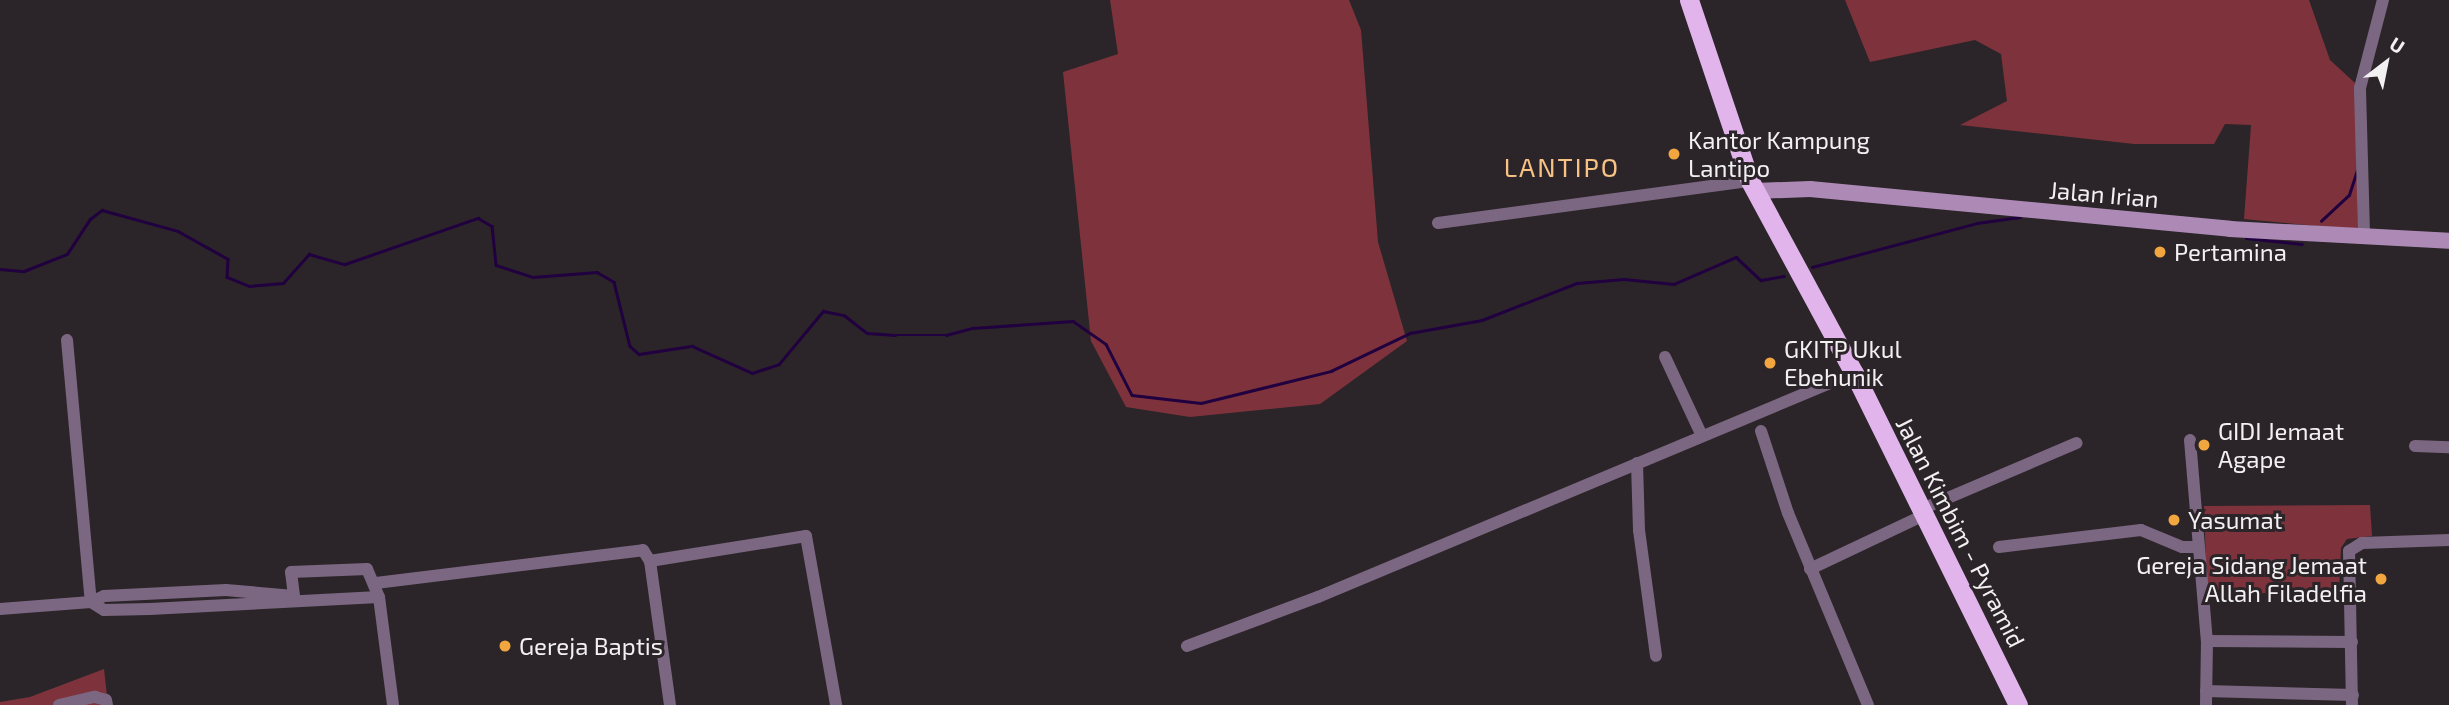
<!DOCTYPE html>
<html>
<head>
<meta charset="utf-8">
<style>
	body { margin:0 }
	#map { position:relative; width:2449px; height:705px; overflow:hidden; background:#2b2529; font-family:"Exo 2",sans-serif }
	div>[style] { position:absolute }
	.green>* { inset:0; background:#7e333c }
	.stream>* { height:2.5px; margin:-1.25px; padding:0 1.25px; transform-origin:1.25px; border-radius:1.25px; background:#21003f }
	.minor>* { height:12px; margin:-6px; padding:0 6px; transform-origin:6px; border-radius:6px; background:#7c6782 }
	.secondary>* { height:16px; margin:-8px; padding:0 8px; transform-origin:8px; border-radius:8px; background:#ad8ab6 }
	.trunk>* { height:19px; margin:-9.5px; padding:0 9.5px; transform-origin:9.5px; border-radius:9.5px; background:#e1b4ec }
	.dots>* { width:19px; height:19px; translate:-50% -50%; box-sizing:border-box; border:4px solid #2b2529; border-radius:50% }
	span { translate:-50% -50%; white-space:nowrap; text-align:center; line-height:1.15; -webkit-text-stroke:6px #2b2529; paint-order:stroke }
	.poi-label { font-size:24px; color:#f3f0f2 }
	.left { translate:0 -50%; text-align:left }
	.right { translate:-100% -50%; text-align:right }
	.street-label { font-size:24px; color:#f3f0f2 }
	.neighbourhood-label { font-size:26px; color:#f7c283; letter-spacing:2px }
	.north { position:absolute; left:2351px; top:28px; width:70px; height:70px; -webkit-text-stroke:5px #2b2529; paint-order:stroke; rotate:32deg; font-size:19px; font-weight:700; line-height:28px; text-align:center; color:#f3f0f2 }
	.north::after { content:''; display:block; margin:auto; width:24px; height:32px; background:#f3f0f2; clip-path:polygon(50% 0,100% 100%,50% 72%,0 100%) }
</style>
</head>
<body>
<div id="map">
	<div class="green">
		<i style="clip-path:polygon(1110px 0,1349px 0,1361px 30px,1378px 242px,1407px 341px,1320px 404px,1190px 417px,1126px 407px,1091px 341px,1063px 72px,1118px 54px)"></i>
		<i style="clip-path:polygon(1845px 0,2309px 0,2330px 60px,2355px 83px,2358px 230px,2244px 219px,2251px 125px,2225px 124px,2214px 144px,2134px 144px,1960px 125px,2007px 101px,2001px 54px,1975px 40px,1870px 62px)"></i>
		<i style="clip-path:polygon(2370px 505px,2372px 536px,2347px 539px,2341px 548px,2339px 592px,2207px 594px,2204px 506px)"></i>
		<i style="clip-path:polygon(104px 669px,108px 705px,0 705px,0 702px,30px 697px)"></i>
	</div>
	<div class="stream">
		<i style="left:2321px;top:221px;width:38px;rotate:-43deg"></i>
		<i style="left:2349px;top:195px;width:25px;rotate:-72deg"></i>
		<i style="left:2246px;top:238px;width:56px;rotate:6.1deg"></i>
		<i style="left:1812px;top:267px;width:171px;rotate:-14.9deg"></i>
		<i style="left:1977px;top:223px;width:43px;rotate:-7.9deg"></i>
		<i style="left:0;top:269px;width:24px;rotate:5deg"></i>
		<i style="left:24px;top:271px;width:46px;rotate:-21.6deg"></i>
		<i style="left:67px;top:254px;width:42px;rotate:-56.7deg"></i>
		<i style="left:90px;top:219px;width:15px;rotate:-37deg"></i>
		<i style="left:102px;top:210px;width:79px;rotate:15.4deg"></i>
		<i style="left:178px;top:231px;width:57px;rotate:29.2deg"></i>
		<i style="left:228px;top:259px;width:18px;rotate:93deg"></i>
		<i style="left:227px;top:277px;width:24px;rotate:22deg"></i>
		<i style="left:249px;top:286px;width:34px;rotate:-5deg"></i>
		<i style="left:283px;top:283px;width:39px;rotate:-48deg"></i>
		<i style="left:309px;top:254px;width:37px;rotate:16deg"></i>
		<i style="left:345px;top:264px;width:141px;rotate:-19.1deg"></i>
		<i style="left:478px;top:218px;width:16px;rotate:30deg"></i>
		<i style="left:492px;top:226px;width:39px;rotate:84deg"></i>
		<i style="left:496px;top:265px;width:39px;rotate:18deg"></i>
		<i style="left:533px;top:277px;width:64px;rotate:-4.5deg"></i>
		<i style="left:597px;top:272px;width:20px;rotate:30deg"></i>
		<i style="left:614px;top:282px;width:66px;rotate:76deg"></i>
		<i style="left:630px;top:346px;width:12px;rotate:42deg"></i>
		<i style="left:639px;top:354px;width:54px;rotate:-8.6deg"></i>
		<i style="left:692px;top:346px;width:66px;rotate:24.2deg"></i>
		<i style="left:752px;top:373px;width:28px;rotate:-18deg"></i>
		<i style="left:779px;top:364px;width:69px;rotate:-50.3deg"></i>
		<i style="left:823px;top:311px;width:21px;rotate:11deg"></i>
		<i style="left:844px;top:315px;width:29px;rotate:38deg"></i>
		<i style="left:867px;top:333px;width:28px;rotate:4deg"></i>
		<i style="left:895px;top:335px;width:51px"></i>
		<i style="left:946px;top:335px;width:28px;rotate:-15deg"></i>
		<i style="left:973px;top:328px;width:100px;rotate:-4deg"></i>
		<i style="left:1073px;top:321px;width:40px;rotate:34.9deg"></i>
		<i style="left:1106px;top:344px;width:57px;rotate:63deg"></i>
		<i style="left:1132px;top:395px;width:69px;rotate:6.6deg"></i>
		<i style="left:1201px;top:403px;width:134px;rotate:-13.8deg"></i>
		<i style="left:1331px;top:371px;width:88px;rotate:-25.7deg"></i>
		<i style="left:1410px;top:333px;width:73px;rotate:-10.2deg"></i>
		<i style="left:1482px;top:320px;width:102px;rotate:-21.3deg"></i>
		<i style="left:1577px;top:283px;width:47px;rotate:-4.9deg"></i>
		<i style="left:1624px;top:279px;width:50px;rotate:5.7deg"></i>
		<i style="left:1674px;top:284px;width:68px;rotate:-23.5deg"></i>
		<i style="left:1736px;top:257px;width:34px;rotate:43deg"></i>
		<i style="left:1761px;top:280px;width:23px;rotate:-10deg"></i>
	</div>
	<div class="minor">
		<i style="left:1438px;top:223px;width:315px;rotate:-7.7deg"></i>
		<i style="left:2364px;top:233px;width:145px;rotate:-91.6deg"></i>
		<i style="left:2360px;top:88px;width:91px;rotate:-75.4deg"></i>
		<i style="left:67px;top:340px;width:263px;rotate:84.8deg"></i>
		<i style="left:91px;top:602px;width:14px;rotate:-25deg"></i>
		<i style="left:104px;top:596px;width:122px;rotate:-2.8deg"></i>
		<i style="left:226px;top:590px;width:68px;rotate:5deg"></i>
		<i style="left:294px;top:596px;width:24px;rotate:-97deg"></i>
		<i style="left:291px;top:572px;width:76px;rotate:-2.3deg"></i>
		<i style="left:367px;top:569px;width:30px;rotate:67deg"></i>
		<i style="left:379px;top:597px;width:109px;rotate:82.6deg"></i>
		<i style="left:1665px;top:357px;width:87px;rotate:64.9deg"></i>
		<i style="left:1761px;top:431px;width:86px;rotate:71.8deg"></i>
		<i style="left:1788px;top:513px;width:208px;rotate:67.4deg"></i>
		<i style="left:2190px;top:440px;width:202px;rotate:85.2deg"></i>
		<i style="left:2207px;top:641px;width:64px;rotate:90.9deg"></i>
		<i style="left:2415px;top:446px;width:34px;rotate:2deg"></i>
		<i style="left:1637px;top:463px;width:67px;rotate:88.3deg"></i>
		<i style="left:1639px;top:530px;width:127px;rotate:82.3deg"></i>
		<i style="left:1922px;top:509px;width:168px;rotate:-23.1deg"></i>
		<i style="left:1999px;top:547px;width:143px;rotate:-6.8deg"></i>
		<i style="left:2141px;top:530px;width:44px;rotate:22.5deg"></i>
		<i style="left:2182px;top:547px;width:16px"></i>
		<i style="left:650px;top:561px;width:158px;rotate:-9.1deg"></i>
		<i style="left:806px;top:536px;width:172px;rotate:79.9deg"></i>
		<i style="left:1810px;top:569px;width:126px;rotate:-25.3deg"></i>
		<i style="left:376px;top:583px;width:269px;rotate:-7deg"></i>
		<i style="left:643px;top:550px;width:13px;rotate:58deg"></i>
		<i style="left:650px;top:561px;width:145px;rotate:82.1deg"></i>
		<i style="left:0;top:609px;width:91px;rotate:-4.4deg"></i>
		<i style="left:91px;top:602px;width:15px;rotate:32deg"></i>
		<i style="left:104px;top:610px;width:46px;rotate:-1.2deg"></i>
		<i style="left:150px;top:609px;width:229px;rotate:-3deg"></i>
		<i style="left:2207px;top:641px;width:145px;rotate:0.4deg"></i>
		<i style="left:1187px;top:646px;width:140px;rotate:-20.5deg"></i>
		<i style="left:1318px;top:597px;width:581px;rotate:-22.68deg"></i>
		<i style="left:2206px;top:691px;width:147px;rotate:1.6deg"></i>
		<i style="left:59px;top:705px;width:37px;rotate:-13deg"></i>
		<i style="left:95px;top:697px;width:11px;rotate:15deg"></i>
		<i style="left:106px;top:700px;width:5px;rotate:79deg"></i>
		<i style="left:2352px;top:705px;width:154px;rotate:-91.1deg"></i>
		<i style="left:2349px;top:551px;width:15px;rotate:-32deg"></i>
		<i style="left:2362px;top:543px;width:87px;rotate:-2deg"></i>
	</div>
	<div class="secondary">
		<i style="left:1755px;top:191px;width:55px;rotate:-2.1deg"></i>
		<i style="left:1810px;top:189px;width:422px;rotate:5.4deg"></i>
		<i style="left:2230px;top:229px;width:219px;rotate:3.1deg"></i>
	</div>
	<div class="trunk">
		<i style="left:1689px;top:0;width:191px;rotate:71.4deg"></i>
		<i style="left:1750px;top:181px;width:218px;rotate:61.6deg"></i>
		<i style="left:1854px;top:373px;width:370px;rotate:63.7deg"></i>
	</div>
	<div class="dots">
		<i style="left:1674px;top:154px;background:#f1a640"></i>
		<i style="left:2160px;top:252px;background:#f1a640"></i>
		<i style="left:1770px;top:363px;background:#f1a640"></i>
		<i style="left:2204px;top:445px;background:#f1a640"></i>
		<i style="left:2174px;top:520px;background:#f1a640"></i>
		<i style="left:2381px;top:579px;background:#f1a640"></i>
		<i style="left:505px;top:646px;background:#f1a640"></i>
	</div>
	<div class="poi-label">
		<span class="left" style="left:1688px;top:154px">Kantor Kampung<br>Lantipo</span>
		<span class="left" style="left:2174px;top:252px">Pertamina</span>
		<span class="left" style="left:1784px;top:363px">GKITP Ukul<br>Ebehunik</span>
		<span class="left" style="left:2218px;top:445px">GIDI Jemaat<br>Agape</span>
		<span class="left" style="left:2188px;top:520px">Yasumat</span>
		<span class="right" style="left:2367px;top:579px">Gereja Sidang Jemaat<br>Allah Filadelfia</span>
		<span class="left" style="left:519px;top:646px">Gereja Baptis</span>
	</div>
	<div class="street-label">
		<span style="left:2104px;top:194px;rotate:5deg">Jalan Irian</span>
		<span style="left:1961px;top:532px;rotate:63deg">Jalan Kimbim - Pyramid</span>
	</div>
	<div class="neighbourhood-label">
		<span style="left:1562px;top:167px">LANTIPO</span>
	</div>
	<div class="north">U</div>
</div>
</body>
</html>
